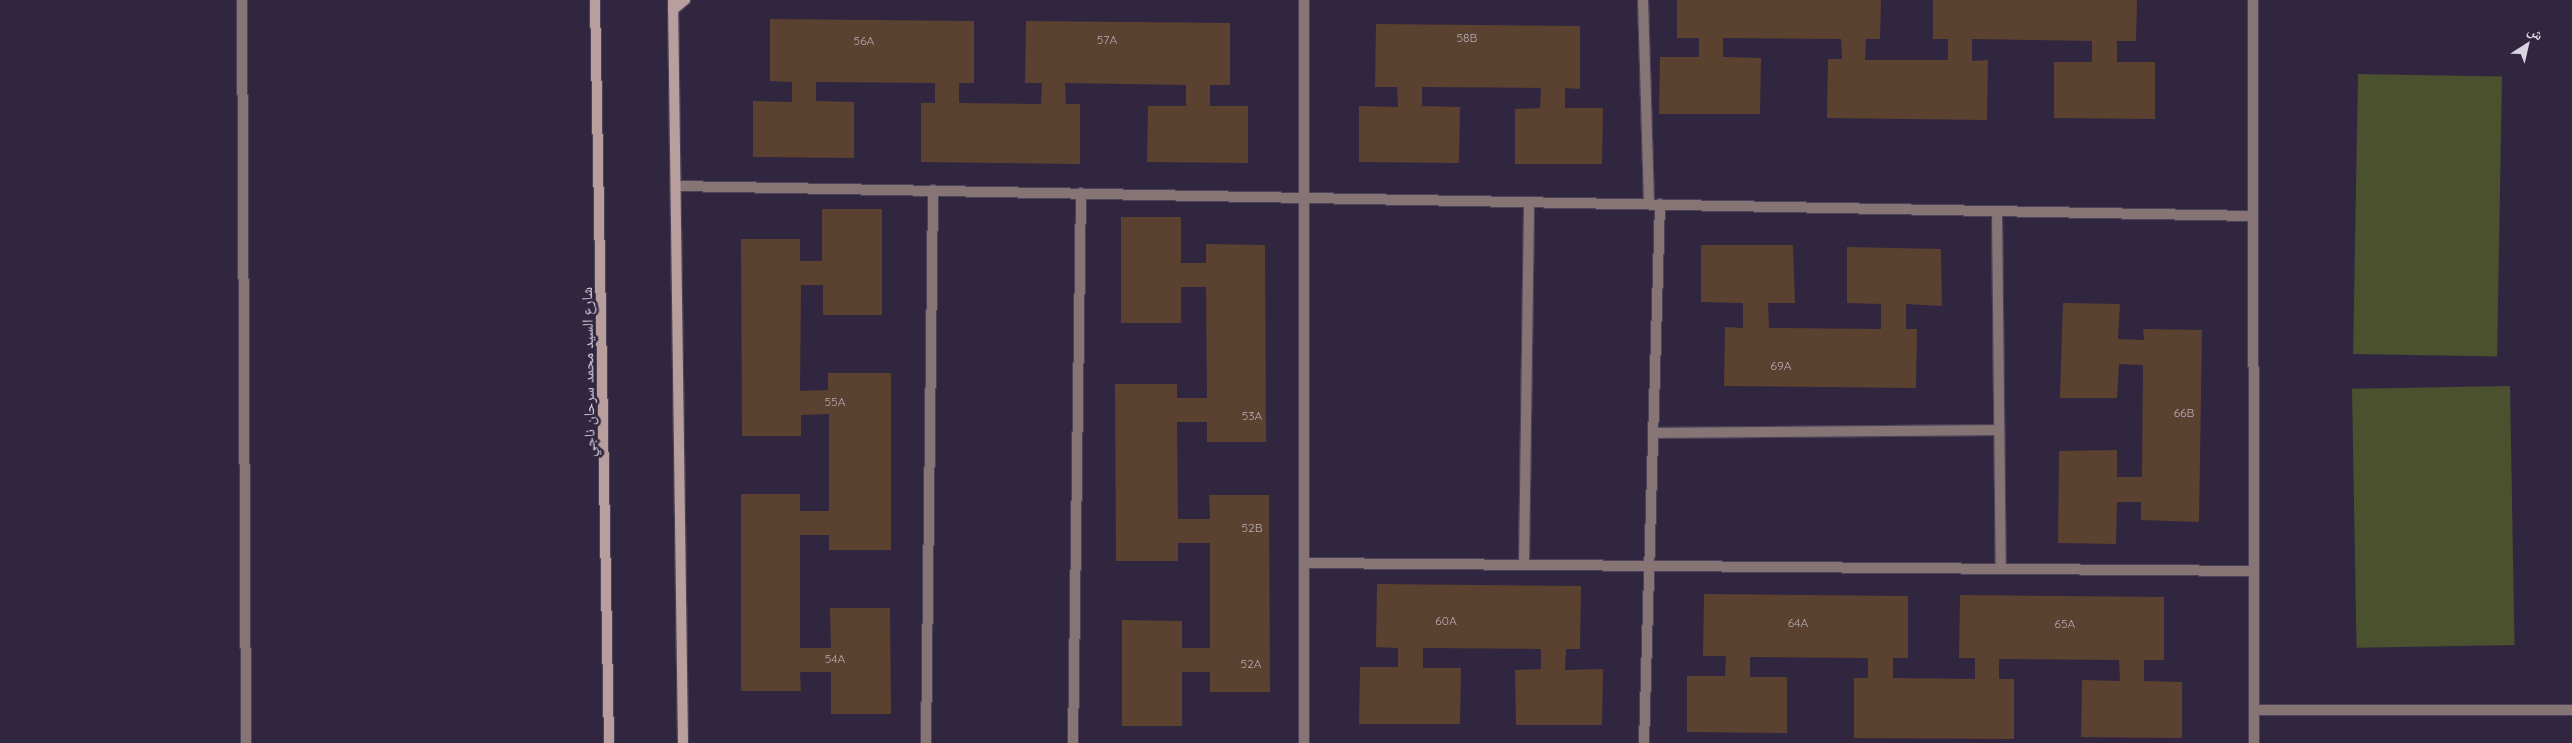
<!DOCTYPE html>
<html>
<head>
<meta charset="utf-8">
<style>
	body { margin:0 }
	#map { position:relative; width:2572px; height:743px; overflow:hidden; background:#31263f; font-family:Quicksand,"Noto Naskh Arabic",sans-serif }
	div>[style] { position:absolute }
	.green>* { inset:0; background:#4b502f; transform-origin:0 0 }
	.building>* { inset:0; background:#5b4130 }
	.roads { filter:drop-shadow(1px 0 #4c4259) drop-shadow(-1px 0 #4c4259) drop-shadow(0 1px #4c4259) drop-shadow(0 -1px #4c4259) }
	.lane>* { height:10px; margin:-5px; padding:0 5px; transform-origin:5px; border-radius:5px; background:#867574 }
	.street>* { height:10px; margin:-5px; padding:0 5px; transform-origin:5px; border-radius:5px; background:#867574 }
	.secondary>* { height:10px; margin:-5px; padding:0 5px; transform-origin:5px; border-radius:5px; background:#b89e9d }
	span { translate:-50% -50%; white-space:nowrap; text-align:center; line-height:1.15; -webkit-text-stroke:5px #31263f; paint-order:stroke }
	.number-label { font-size:12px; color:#b9aeb6 }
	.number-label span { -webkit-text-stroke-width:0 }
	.street-label { font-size:15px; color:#d8d2e2 }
	.north { position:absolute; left:2502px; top:20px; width:50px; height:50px; -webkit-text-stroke:4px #31263f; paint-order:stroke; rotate:35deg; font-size:14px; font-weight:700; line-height:20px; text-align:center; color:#d8d2e2 }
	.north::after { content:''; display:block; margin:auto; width:18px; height:22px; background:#d8d2e2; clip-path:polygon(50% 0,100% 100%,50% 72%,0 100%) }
</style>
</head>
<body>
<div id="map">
	<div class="green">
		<i style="left:2358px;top:74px;width:144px;height:280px;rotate:1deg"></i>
		<i style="left:2510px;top:386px;width:259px;height:158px;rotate:89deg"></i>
	</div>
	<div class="building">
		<i style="clip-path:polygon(1677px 0,1881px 0,1880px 39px,1866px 39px,1865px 60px,1948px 60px,1948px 39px,1933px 39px,1933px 0,2137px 0,2136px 41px,2117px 41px,2117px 62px,2155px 62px,2155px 119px,2054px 118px,2054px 62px,2092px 62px,2092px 41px,1972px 39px,1972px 61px,1988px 60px,1987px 120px,1827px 118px,1828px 59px,1842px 59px,1841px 39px,1723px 38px,1723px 57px,1761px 58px,1760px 114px,1659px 114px,1660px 57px,1699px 57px,1699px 38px,1677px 38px)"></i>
		<i style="clip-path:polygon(770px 19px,974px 21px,974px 83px,959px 83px,959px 103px,1041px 104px,1042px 83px,1025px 83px,1026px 21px,1230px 23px,1230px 85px,1210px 85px,1210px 106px,1248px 106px,1248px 163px,1147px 162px,1148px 106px,1186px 106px,1186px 85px,1065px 83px,1066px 104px,1080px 104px,1080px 164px,921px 162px,921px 103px,935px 103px,935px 83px,816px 82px,816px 101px,854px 102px,854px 158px,753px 157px,753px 101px,792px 102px,792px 82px,770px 81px)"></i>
		<i style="clip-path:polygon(1376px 24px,1580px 26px,1580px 89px,1565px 88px,1565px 108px,1603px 108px,1602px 164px,1515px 164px,1515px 109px,1540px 108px,1541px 88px,1422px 87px,1422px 106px,1460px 107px,1459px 163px,1359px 162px,1359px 106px,1398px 107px,1397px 87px,1375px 87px)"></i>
		<i style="clip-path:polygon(822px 209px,882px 209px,882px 315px,823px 315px,823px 285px,801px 285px,800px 391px,828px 390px,828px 373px,891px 373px,891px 550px,829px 550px,829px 535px,800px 535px,800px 648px,831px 648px,830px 608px,890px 608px,891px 714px,831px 714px,831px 672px,800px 672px,801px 691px,741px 691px,741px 494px,800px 494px,800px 511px,829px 511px,829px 414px,801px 415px,801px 436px,742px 436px,741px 239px,800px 239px,800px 261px,822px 261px)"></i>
		<i style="clip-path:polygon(1121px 217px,1181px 217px,1181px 263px,1206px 263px,1206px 244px,1265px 245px,1266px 442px,1207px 442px,1207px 422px,1177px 422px,1178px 519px,1210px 519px,1209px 495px,1269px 495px,1270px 692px,1210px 692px,1210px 672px,1182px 672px,1182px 726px,1122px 726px,1122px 620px,1182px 621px,1182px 648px,1210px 648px,1210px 543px,1178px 543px,1178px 561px,1116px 561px,1115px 384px,1177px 384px,1177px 398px,1207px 398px,1206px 287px,1181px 287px,1181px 323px,1121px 323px)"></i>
		<i style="clip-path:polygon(1701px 245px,1793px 245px,1795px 303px,1768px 303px,1769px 328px,1881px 329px,1881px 304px,1847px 303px,1847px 247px,1941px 249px,1942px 306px,1906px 304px,1906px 329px,1917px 329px,1916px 388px,1724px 386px,1725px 327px,1743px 328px,1743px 303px,1701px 302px)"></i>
		<i style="clip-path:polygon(2063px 303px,2120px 304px,2118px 339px,2144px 340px,2143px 329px,2202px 330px,2199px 522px,2141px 520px,2141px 502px,2117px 502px,2116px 544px,2058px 543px,2059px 451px,2117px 450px,2117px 477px,2142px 477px,2143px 365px,2119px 364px,2117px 398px,2060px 398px)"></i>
		<i style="clip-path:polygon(1377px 584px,1581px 586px,1580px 649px,1566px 649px,1565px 670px,1603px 669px,1602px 725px,1516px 725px,1515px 670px,1541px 669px,1541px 649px,1423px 648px,1423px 668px,1461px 668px,1460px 724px,1359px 724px,1360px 667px,1398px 667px,1398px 648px,1376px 647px)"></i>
		<i style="clip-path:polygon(1704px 594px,1908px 596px,1908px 658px,1893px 658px,1893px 678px,1975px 679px,1975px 658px,1959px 658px,1960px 595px,2164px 597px,2164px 660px,2144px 660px,2144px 681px,2182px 682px,2182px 738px,2081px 737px,2082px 680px,2120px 681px,2119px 660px,1999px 659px,1999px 679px,2014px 679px,2014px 739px,1854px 738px,1854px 678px,1868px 678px,1868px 658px,1750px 657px,1750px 677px,1787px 677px,1787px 733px,1687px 732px,1687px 676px,1725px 676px,1726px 656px,1703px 656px)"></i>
	</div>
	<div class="roads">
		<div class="lane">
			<i style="left:242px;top:0;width:743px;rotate:89.69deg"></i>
		</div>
		<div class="street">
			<i style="left:1304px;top:0;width:743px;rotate:90deg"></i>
			<i style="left:1643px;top:0;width:204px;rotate:88.3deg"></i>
			<i style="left:2253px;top:0;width:743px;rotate:89.92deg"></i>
			<i style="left:676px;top:186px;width:1577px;rotate:1.09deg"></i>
			<i style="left:1997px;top:211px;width:358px;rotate:89.4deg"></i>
			<i style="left:1653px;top:433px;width:346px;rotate:-0.5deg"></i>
			<i style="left:1304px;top:563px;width:950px;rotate:0.48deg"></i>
			<i style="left:1524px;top:565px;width:363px;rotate:-89.2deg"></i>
			<i style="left:2254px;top:710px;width:318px"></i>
			<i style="left:926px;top:743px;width:553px;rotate:-89.27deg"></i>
			<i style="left:1073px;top:743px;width:550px;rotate:-89.17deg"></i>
			<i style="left:1644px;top:743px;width:539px;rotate:-88.3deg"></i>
		</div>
		<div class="secondary">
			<i style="left:595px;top:0;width:743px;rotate:88.92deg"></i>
			<i style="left:673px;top:0;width:743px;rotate:89.23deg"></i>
			<i style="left:673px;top:10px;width:16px;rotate:-40deg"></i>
		</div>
	</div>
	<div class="number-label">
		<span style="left:1467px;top:38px">58B</span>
		<span style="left:1107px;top:40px">57A</span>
		<span style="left:864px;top:41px">56A</span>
		<span style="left:1781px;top:366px">69A</span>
		<span style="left:835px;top:402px">55A</span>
		<span style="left:2184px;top:413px">66B</span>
		<span style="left:1252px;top:416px">53A</span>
		<span style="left:1252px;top:528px">52B</span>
		<span style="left:1446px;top:621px">60A</span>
		<span style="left:1798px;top:623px">64A</span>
		<span style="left:2065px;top:624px">65A</span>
		<span style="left:835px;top:659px">54A</span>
		<span style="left:1251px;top:664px">52A</span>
	</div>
	<div class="street-label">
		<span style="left:588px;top:372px;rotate:-91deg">شارع السيد محمد سرحان ناجي</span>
	</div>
	<div class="north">ش</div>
</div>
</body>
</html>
